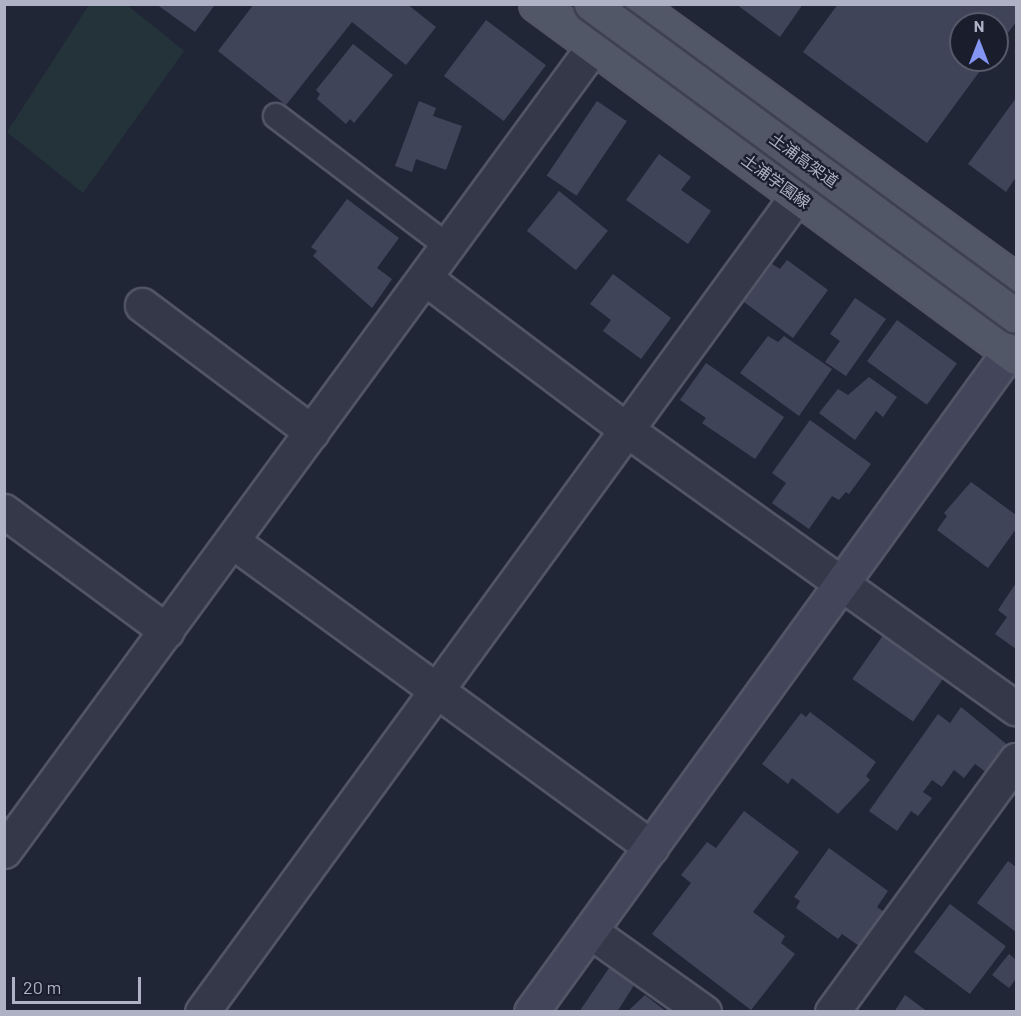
<!DOCTYPE html>
<html>
<head>
<meta charset="utf-8">
<style>
	body { margin:0 }
	#map { position:relative; width:1021px; height:1016px; overflow:hidden; background:#212637; font-family:Barlow,"Noto Sans JP",sans-serif }
	div>[style] { position:absolute }
	.green>* { inset:0; background:#243339 }
	.building>* { inset:0; background:#404459; transform-origin:0 0 }
	.roads { filter:drop-shadow(2px 0 #525565) drop-shadow(-2px 0 #525565) drop-shadow(0 2px #525565) drop-shadow(0 -2px #525565) }
	.lane>* { height:24px; margin:-12px; padding:0 12px; transform-origin:12px; border-radius:12px; background:#353848 }
	.street>* { height:33px; margin:-16.5px; padding:0 16.5px; transform-origin:16.5px; border-radius:16.5px; background:#353848 }
	.secondary>* { height:33px; margin:-16.5px; padding:0 16.5px; transform-origin:16.5px; border-radius:16.5px; background:#43465b }
	.primary>* { height:33px; margin:-16.5px; padding:0 16.5px; transform-origin:16.5px; border-radius:16.5px; background:#525768 }
	.bridges { filter:drop-shadow(2px 0 #3e4151) drop-shadow(-2px 0 #3e4151) drop-shadow(0 2px #3e4151) drop-shadow(0 -2px #3e4151) }
	.primary-bridge>* { height:33px; margin:-16.5px; padding:0 16.5px; transform-origin:16.5px; border-radius:16.5px; background:#525768 }
	span { translate:-50% -50%; white-space:nowrap; text-align:center; line-height:1.15; -webkit-text-stroke:4.5px #1a1d2c; paint-order:stroke }
	.street-label { font-size:16px; color:#afb2c4 }
	.frame { position:absolute; inset:0; border:6px solid #afb2c4; pointer-events:none }
	.north { position:absolute; left:949px; top:12px; width:60px; height:60px; box-sizing:border-box; background:#1a1d2c; border:2px solid #565969; border-radius:50%; rotate:0deg; font-size:16px; font-weight:700; line-height:24px; text-align:center; color:#afb2c4 }
	.north::after { content:''; display:block; margin:auto; width:21px; height:27px; background:#8496f4; clip-path:polygon(50% 0,100% 100%,50% 72%,0 100%) }
	.scale { position:absolute; left:12px; top:977px; width:129px; height:27px; box-sizing:border-box; border:3px solid #afb2c4; border-top:0; padding-left:8px; font-size:18px; line-height:21px; white-space:nowrap; color:#afb2c4; -webkit-text-stroke:4px #1a1d2c; paint-order:stroke }
</style>
</head>
<body>
<div id="map">
	<div class="green">
		<i style="clip-path:polygon(89px 5px,127px 5px,184px 51px,83px 193px,7px 132px)"></i>
	</div>
	<div class="building">
		<i style="clip-path:polygon(156px 4px,211px 4px,214px 6px,195px 32px)"></i>
		<i style="clip-path:polygon(254px 4px,407px 4px,436px 27px,406px 65px,352px 22px,286px 105px,218px 51px)"></i>
		<i style="clip-path:polygon(736px 4px,803px 4px,780px 37px)"></i>
		<i style="clip-path:polygon(838px 4px,1016px 4px,1016px 22px,997px 48px,997px 24px,961px 24px,961px 60px,988px 60px,927px 143px,803px 52px)"></i>
		<i style="left:486px;top:20px;width:75px;height:70px;rotate:37deg"></i>
		<i style="clip-path:polygon(353px 44px,393px 75px,354px 123px,350px 119px,346px 124px,317px 99px,320px 94px,316px 90px)"></i>
		<i style="clip-path:polygon(1016px 98px,1016px 177px,1006px 192px,968px 164px)"></i>
		<i style="clip-path:polygon(419px 101px,436px 108px,433px 116px,462px 126px,446px 170px,416px 159px,412px 172px,395px 166px)"></i>
		<i style="left:597px;top:101px;width:36px;height:90px;rotate:34deg"></i>
		<i style="clip-path:polygon(659px 154px,691px 177px,681px 190px,711px 211px,688px 244px,626px 200px)"></i>
		<i style="left:559px;top:191px;width:63px;height:51px;rotate:39deg"></i>
		<i style="clip-path:polygon(347px 199px,399px 238px,377px 268px,392px 279px,372px 308px,313px 256px,317px 251px,311px 247px)"></i>
		<i style="clip-path:polygon(787px 260px,828px 290px,793px 338px,744px 302px,772px 264px,780px 269px)"></i>
		<i style="clip-path:polygon(613px 274px,671px 318px,641px 359px,603px 331px,611px 320px,590px 304px)"></i>
		<i style="clip-path:polygon(855px 298px,886px 319px,846px 376px,825px 362px,840px 341px,830px 334px)"></i>
		<i style="left:897px;top:320px;width:74px;height:51px;rotate:36deg"></i>
		<i style="clip-path:polygon(768px 336px,778px 342px,784px 336px,832px 369px,799px 416px,740px 373px)"></i>
		<i style="clip-path:polygon(706px 363px,784px 417px,755px 459px,702px 423px,706px 418px,680px 400px)"></i>
		<i style="clip-path:polygon(869px 377px,897px 397px,883px 417px,876px 411px,855px 440px,819px 413px,838px 389px,848px 395px)"></i>
		<i style="clip-path:polygon(810px 420px,871px 464px,849px 494px,846px 492px,839px 500px,832px 496px,809px 529px,772px 503px,786px 483px,772px 473px)"></i>
		<i style="clip-path:polygon(971px 482px,1016px 515px,1016px 529px,988px 568px,937px 530px,947px 516px,944px 513px)"></i>
		<i style="clip-path:polygon(1016px 583px,1016px 649px,995px 634px,1007px 617px,998px 610px)"></i>
		<i style="left:884px;top:634px;width:74px;height:55px;rotate:35deg"></i>
		<i style="clip-path:polygon(961px 707px,1010px 747px,990px 775px,975px 764px,964px 778px,954px 770px,942px 787px,932px 780px,923px 792px,932px 798px,918px 816px,911px 811px,897px 831px,869px 811px,938px 714px,950px 723px)"></i>
		<i style="clip-path:polygon(810px 712px,876px 762px,866px 776px,870px 780px,838px 814px,792px 778px,788px 784px,762px 764px,801px 713px,806px 717px)"></i>
		<i style="clip-path:polygon(744px 811px,799px 852px,753px 912px,785px 936px,781px 943px,795px 954px,751px 1010px,652px 934px,691px 883px,681px 875px,707px 842px,716px 848px)"></i>
		<i style="clip-path:polygon(829px 848px,888px 891px,877px 907px,887px 914px,862px 948px,842px 934px,838px 939px,796px 908px,800px 901px,794px 897px)"></i>
		<i style="clip-path:polygon(1008px 861px,1016px 867px,1016px 932px,977px 903px)"></i>
		<i style="left:950px;top:904px;width:70px;height:60px;rotate:37deg"></i>
		<i style="clip-path:polygon(1009px 954px,1016px 960px,1016px 979px,1009px 988px,992px 975px)"></i>
		<i style="clip-path:polygon(611px 965px,636px 982px,617px 1012px,579px 1012px)"></i>
		<i style="clip-path:polygon(645px 995px,667px 1012px,627px 1012px)"></i>
		<i style="clip-path:polygon(905px 995px,928px 1012px,894px 1012px)"></i>
	</div>
	<div class="roads">
		<div class="lane">
			<i style="left:276px;top:116px;width:215px;rotate:37.2deg"></i>
		</div>
		<div class="street">
			<i style="left:425px;top:278px;width:253px;rotate:37deg"></i>
			<i style="left:627px;top:430px;width:478px;rotate:35.6deg"></i>
			<i style="left:142px;top:305px;width:212px;rotate:36.8deg"></i>
			<i style="left:4px;top:511px;width:202px;rotate:36.4deg"></i>
			<i style="left:232px;top:541px;width:519px;rotate:36.14deg"></i>
			<i style="left:4px;top:851px;width:997px;rotate:-53.77deg"></i>
			<i style="left:593px;top:47px;width:28px;rotate:-32deg"></i>
			<i style="left:590px;top:931px;width:140px;rotate:35.4deg"></i>
			<i style="left:202px;top:1012px;width:1008px;rotate:-53.91deg"></i>
			<i style="left:832px;top:1012px;width:312px;rotate:-53.9deg"></i>
		</div>
		<div class="secondary">
			<i style="left:531px;top:1012px;width:827px;rotate:-54.1deg"></i>
		</div>
		<div class="primary">
			<i style="left:536px;top:4px;width:596px;rotate:36.33deg"></i>
			<i style="left:635px;top:4px;width:471px;rotate:36deg"></i>
		</div>
	</div>
	<div class="bridges">
		<div class="primary-bridge">
			<i style="left:591px;top:4px;width:527px;rotate:36.28deg"></i>
		</div>
	</div>
	<div class="street-label">
		<span style="left:804px;top:160px;rotate:36deg">土浦高架道</span>
		<span style="left:776px;top:181px;rotate:36deg">土浦学園線</span>
	</div>
	<div class="frame"></div>
	<div class="north">N</div>
	<div class="scale">20 m</div>
</div>
</body>
</html>
